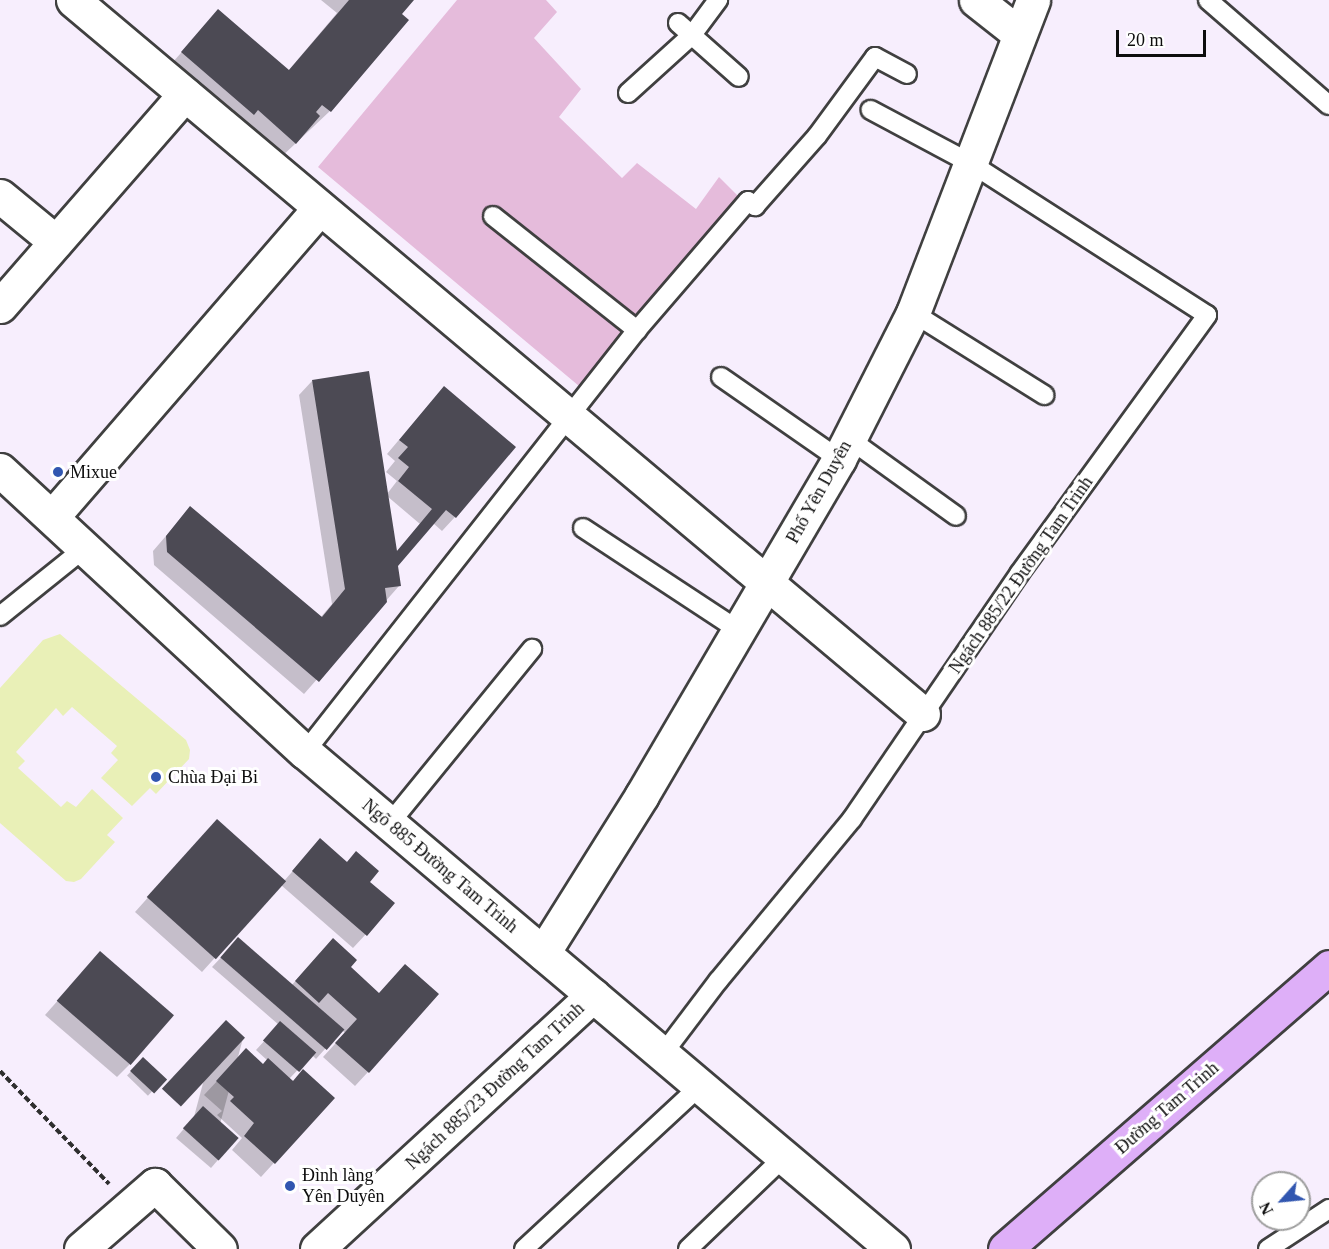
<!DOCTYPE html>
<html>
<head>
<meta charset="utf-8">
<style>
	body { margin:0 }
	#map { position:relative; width:1329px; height:1249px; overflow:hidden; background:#f7eefd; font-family:Georgia,serif }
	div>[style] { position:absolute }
	.green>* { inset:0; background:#e5bbdb }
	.water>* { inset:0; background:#e9f0b7 }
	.shadow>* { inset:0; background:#0003; transform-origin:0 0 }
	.building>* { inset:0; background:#4c4a54; transform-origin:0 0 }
	.path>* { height:4px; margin-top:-2px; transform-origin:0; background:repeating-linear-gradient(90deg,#2f2f2f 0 6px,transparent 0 9px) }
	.roads { filter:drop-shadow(2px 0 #404040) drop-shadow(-2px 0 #404040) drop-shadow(0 2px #404040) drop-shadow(0 -2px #404040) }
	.service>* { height:18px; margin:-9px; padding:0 9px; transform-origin:9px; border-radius:9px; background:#fff }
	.minor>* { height:33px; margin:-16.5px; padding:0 16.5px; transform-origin:16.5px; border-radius:16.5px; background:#fff }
	.tertiary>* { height:33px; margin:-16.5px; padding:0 16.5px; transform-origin:16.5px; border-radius:16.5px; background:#fff }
	.secondary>* { height:33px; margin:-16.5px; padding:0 16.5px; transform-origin:16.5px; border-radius:16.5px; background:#deaff8 }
	.dots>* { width:16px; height:16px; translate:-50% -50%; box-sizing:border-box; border:3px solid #fff; border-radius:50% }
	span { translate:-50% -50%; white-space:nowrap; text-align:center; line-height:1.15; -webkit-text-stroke:6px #fff; paint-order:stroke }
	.poi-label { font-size:18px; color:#0d0d0d }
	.left { translate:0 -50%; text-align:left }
	.street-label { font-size:18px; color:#0d0d0d }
	.north { position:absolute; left:1251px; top:1171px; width:60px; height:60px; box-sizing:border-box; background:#fff; border:2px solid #9e9e9e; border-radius:50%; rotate:243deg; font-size:16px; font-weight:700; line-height:24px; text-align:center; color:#0d0d0d }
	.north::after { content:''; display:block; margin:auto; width:21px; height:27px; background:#3156b0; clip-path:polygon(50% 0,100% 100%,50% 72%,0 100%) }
	.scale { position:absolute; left:1116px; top:30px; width:90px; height:27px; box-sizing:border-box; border:3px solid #0d0d0d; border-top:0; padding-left:8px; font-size:18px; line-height:21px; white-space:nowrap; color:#0d0d0d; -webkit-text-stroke:4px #fff; paint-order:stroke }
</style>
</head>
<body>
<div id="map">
	<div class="green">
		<i style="clip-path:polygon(457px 0,546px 0,557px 12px,534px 38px,581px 89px,559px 117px,622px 178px,637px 163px,696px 209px,719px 177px,741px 199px,579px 386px,318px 167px)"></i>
	</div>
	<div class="water">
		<i style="clip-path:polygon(60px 634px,186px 740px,190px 750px,189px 759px,156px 794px,150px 788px,132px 806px,101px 778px,118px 760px,111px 753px,117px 746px,72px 707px,63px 716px,56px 708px,16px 752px,25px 761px,18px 768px,61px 807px,67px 801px,76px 807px,92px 789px,123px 818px,107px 835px,115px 842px,81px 879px,74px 882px,66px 881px,0 823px,0 688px,43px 640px)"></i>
	</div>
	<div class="shadow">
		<i style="clip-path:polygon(321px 0,412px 0,330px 111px,278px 160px,165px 71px,218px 11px,288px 71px,337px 13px)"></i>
		<i style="clip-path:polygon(evenodd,312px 381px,387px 494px,397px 481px,386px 472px,395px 461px,387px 454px,431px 402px,514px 447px,455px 517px,442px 531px,433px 523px,397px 566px,399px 586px,304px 694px,154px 565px,153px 551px,190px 508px,320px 618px,332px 604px,299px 395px,312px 381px,387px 496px,420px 524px,396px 552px,387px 496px)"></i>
		<i style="clip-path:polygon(204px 835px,284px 881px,320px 840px,346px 863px,356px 853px,368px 882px,366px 934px,353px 948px,281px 885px,202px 972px,135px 912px)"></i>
		<i style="clip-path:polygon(230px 948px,291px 986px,320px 953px,348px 967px,368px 1072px,355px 1086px,323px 1057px,345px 1033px,342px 1030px,316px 1059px,312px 1055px,289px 1079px,333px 1098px,261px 1177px,232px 1150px,242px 1138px,217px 1115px,222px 1111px,204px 1095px,233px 1064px,263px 1066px,268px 1061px,256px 1050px,279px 1025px,212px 967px)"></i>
		<i style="clip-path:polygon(100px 953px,130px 1064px,117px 1077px,45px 1015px)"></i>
		<i style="left:217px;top:1031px;width:27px;height:92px;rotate:15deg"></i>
		<i style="left:143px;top:1059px;width:29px;height:23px;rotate:44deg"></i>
		<i style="clip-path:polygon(194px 1117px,237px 1138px,211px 1168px,176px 1138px)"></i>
	</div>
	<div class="building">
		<i style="clip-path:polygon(349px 0,414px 0,402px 14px,409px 20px,331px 112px,322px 105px,316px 112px,320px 116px,296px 144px,258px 110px,254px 115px,181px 52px,218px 9px,289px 70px)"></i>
		<i style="clip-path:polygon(369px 371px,397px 551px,432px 509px,398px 481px,409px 467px,398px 458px,408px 447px,399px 440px,444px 386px,516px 447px,456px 518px,446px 510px,398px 566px,401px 586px,385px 588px,387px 602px,319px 682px,167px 552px,166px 536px,190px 506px,322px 617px,345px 589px,312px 380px)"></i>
		<i style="left:217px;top:819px;width:93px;height:105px;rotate:42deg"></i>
		<i style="clip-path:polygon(320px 838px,347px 862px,356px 851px,379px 871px,370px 882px,395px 903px,367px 936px,292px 871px)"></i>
		<i style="left:238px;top:937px;width:141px;height:27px;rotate:41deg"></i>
		<i style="clip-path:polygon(333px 938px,357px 960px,351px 967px,379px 993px,405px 964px,439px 994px,369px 1073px,335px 1043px,357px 1019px,328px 993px,319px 1003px,295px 981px)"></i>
		<i style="left:100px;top:951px;width:98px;height:66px;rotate:41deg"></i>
		<i style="left:226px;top:1020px;width:26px;height:94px;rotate:43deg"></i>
		<i style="left:280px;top:1021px;width:48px;height:26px;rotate:41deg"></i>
		<i style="clip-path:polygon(246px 1048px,263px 1064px,268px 1058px,293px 1081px,303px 1069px,335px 1098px,275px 1164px,244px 1136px,254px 1123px,230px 1101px,234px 1097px,216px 1081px)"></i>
		<i style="left:143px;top:1057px;width:33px;height:19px;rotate:43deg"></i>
		<i style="left:203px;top:1106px;width:48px;height:30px;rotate:42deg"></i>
	</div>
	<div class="path">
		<i style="left:0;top:1071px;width:157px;rotate:46deg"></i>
	</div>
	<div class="roads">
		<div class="service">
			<i style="left:1208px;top:0;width:160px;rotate:41deg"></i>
			<i style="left:678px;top:23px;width:81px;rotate:41.5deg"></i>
			<i style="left:628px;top:93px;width:86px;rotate:-42.2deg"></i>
			<i style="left:692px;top:35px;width:44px;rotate:-53.4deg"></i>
			<i style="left:493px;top:216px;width:184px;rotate:38.4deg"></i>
			<i style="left:913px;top:313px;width:155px;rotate:32deg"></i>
			<i style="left:721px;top:377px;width:144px;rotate:34.8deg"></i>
			<i style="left:848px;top:438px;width:133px;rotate:35.8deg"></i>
			<i style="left:583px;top:528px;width:188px;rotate:33.3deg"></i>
			<i style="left:0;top:616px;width:110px;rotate:-38.7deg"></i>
			<i style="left:305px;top:752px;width:537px;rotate:-51.81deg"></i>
			<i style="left:637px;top:330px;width:170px;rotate:-49.3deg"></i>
			<i style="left:748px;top:201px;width:9px;rotate:36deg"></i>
			<i style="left:755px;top:206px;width:94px;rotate:-48.5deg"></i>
			<i style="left:817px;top:136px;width:98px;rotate:-53.7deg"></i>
			<i style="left:875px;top:57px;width:36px;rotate:28deg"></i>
			<i style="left:390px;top:823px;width:225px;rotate:-50.8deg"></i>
			<i style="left:662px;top:1055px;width:93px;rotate:-52.9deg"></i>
			<i style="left:718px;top:981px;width:210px;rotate:-50.4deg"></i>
			<i style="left:852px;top:819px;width:297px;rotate:-55.7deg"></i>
			<i style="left:1019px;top:574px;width:320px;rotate:-54deg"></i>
			<i style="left:1207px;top:315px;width:279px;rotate:-147.3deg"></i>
			<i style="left:972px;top:164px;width:115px;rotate:-151.9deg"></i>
			<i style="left:524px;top:1249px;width:240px;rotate:-42.8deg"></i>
			<i style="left:688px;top:1249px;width:133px;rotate:-43.8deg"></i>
			<i style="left:1268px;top:1249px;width:73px;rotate:-33.3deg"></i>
		</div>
		<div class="minor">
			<i style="left:73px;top:0;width:1110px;rotate:40.03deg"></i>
			<i style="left:976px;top:0;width:53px;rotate:38.2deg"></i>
			<i style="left:0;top:196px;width:72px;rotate:39.4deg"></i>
			<i style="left:0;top:306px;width:281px;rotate:-48.9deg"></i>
			<i style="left:0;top:470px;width:415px;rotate:42.8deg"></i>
			<i style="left:305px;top:752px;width:770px;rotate:40.21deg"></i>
			<i style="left:52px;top:517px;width:409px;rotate:-49.1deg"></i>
			<i style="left:81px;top:1249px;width:98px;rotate:-40.9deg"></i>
			<i style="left:155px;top:1185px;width:91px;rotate:44.6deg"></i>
			<i style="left:317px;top:1249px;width:375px;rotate:-42.6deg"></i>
		</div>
		<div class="tertiary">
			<i style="left:543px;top:953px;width:186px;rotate:-57.9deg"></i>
			<i style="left:642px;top:795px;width:389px;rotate:-59.6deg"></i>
			<i style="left:839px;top:459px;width:164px;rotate:-63.1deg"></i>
			<i style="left:913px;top:313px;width:335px;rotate:-69deg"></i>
		</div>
		<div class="secondary">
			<i style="left:1005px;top:1249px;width:430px;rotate:-41deg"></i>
		</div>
	</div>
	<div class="dots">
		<i style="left:58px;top:472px;background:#3156b0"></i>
		<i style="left:156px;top:777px;background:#3156b0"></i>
		<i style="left:290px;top:1186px;background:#3156b0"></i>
	</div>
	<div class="poi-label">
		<span class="left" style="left:70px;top:472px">Mixue</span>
		<span class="left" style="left:168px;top:777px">Chùa Đại Bi</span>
		<span class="left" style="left:302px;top:1186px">Đình làng<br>Yên Duyên</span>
	</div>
	<div class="street-label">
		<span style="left:819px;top:492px;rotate:-61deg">Phố Yên Duyên</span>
		<span style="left:1021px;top:575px;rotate:-55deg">Ngách 885/22 Đường Tam Trinh</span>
		<span style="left:440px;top:866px;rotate:40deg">Ngõ 885 Đường Tam Trinh</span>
		<span style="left:495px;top:1086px;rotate:-43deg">Ngách 885/23 Đường Tam Trinh</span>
		<span style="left:1167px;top:1108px;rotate:-41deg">Đường Tam Trinh</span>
	</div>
	<div class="north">N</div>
	<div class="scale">20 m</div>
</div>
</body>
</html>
